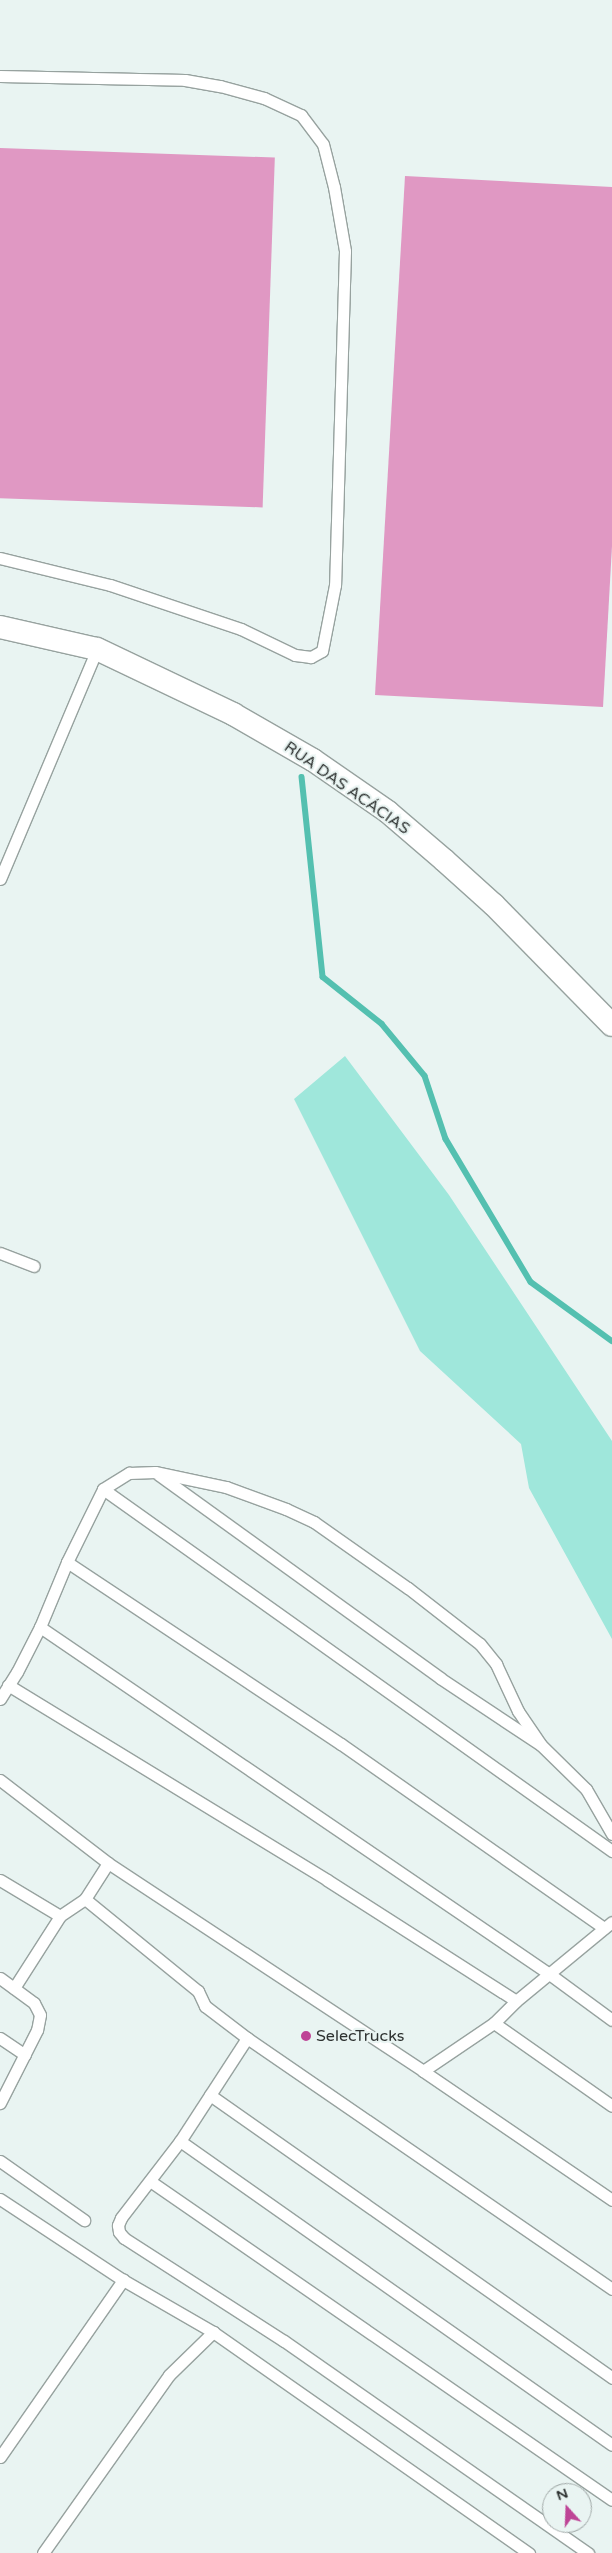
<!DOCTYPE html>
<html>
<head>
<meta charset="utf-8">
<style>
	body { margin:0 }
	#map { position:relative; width:612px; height:2553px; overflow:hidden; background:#e9f4f2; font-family:"Varela Round",sans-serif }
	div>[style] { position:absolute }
	.green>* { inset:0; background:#9fe7db }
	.stream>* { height:5.5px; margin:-2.75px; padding:0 2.75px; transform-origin:2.75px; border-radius:2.75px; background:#54c0b0 }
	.building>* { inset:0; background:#e098c3; transform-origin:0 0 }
	.roads { filter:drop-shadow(1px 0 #97a29f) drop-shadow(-1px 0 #97a29f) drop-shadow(0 1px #97a29f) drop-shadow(0 -1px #97a29f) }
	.lane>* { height:11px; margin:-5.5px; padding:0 5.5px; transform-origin:5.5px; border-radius:5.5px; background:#fff }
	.street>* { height:22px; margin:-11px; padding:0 11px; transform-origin:11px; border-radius:11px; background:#fff }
	.dots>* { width:14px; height:14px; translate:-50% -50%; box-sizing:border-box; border:2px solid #e9f4f2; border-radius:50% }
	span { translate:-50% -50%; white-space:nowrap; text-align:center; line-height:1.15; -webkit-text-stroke:4.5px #e9f4f2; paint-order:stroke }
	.street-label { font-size:16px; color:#2e3231 }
	.poi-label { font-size:16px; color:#2e3231 }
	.left { translate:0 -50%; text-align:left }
	.north { position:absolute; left:542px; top:2483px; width:50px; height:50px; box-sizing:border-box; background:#e9f4f2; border:1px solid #9ea6a5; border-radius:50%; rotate:340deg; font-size:14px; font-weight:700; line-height:20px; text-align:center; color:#2e3231 }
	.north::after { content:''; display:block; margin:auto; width:18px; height:22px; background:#be4496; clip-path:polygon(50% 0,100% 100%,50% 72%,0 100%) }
</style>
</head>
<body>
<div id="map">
	<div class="green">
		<i style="clip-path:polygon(345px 1056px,449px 1195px,612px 1441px,612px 1639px,529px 1488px,521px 1444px,420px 1351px,294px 1099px)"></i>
	</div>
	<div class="stream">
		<i style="left:302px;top:777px;width:201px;rotate:84deg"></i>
		<i style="left:323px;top:977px;width:75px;rotate:38.5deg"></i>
		<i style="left:382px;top:1024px;width:67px;rotate:50.4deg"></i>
		<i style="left:425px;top:1076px;width:66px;rotate:71.6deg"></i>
		<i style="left:446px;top:1139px;width:166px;rotate:59.3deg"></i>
		<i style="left:531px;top:1282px;width:100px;rotate:36.1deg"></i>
	</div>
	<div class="building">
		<i style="left:0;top:148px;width:275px;height:350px;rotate:2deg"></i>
		<i style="clip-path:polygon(405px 176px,612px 187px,612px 546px,603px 707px,375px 695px)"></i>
	</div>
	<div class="roads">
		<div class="lane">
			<i style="left:0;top:76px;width:185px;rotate:1.2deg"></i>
			<i style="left:185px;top:80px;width:36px;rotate:10deg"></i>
			<i style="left:220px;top:86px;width:46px;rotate:15.3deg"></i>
			<i style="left:264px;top:98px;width:41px;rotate:24.7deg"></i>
			<i style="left:301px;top:115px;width:36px;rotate:53deg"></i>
			<i style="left:323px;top:144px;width:44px;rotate:75.7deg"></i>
			<i style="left:334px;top:187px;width:65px;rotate:80.2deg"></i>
			<i style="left:345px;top:251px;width:334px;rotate:91.7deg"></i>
			<i style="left:335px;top:585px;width:67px;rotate:101.1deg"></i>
			<i style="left:322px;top:651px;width:13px;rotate:151deg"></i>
			<i style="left:311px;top:657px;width:16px;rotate:-173deg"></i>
			<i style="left:295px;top:655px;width:60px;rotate:-154.3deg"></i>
			<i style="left:241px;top:629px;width:138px;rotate:-161.4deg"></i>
			<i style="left:110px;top:585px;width:113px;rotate:-166.2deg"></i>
			<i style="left:0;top:879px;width:250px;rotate:-67.1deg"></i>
			<i style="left:0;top:1253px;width:36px;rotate:21deg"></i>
			<i style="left:159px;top:1475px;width:347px;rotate:35.8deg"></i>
			<i style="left:440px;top:1678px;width:121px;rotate:33.6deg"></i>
			<i style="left:541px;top:1745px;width:63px;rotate:44.4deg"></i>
			<i style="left:586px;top:1789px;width:52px;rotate:60deg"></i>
			<i style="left:103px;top:1489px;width:625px;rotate:35.42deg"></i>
			<i style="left:67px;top:1562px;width:329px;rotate:33.6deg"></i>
			<i style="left:341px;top:1744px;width:321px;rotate:35deg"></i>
			<i style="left:40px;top:1627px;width:615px;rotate:34.26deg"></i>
			<i style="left:548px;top:1973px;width:79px;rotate:36.3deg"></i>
			<i style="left:8px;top:1685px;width:374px;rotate:31.4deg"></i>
			<i style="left:327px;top:1880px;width:224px;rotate:32.6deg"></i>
			<i style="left:0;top:1699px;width:32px;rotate:-58deg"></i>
			<i style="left:17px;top:1672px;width:51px;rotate:-62.9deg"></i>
			<i style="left:40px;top:1627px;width:70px;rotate:-67.4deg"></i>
			<i style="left:67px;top:1562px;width:81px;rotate:-63.7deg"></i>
			<i style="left:103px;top:1489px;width:31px;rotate:-32deg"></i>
			<i style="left:129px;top:1473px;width:26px;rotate:-2deg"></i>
			<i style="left:155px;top:1472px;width:73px;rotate:11.9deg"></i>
			<i style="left:226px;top:1487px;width:64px;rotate:20.1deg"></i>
			<i style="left:286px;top:1509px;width:31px;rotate:25deg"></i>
			<i style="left:314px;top:1522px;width:115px;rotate:35.1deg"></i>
			<i style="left:408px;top:1588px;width:91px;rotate:37.9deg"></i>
			<i style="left:480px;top:1644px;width:26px;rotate:51deg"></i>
			<i style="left:496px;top:1664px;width:52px;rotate:64.9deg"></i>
			<i style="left:518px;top:1711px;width:41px;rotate:55.9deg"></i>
			<i style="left:0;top:1780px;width:136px;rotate:37.5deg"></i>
			<i style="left:108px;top:1863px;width:43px;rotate:122.6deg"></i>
			<i style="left:85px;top:1899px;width:30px;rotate:146deg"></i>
			<i style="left:60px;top:1916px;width:70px;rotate:-149deg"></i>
			<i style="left:108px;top:1863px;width:377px;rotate:33.4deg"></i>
			<i style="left:423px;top:2071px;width:229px;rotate:34.3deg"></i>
			<i style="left:85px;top:1899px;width:146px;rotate:39.2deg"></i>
			<i style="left:198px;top:1991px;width:17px;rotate:65deg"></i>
			<i style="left:205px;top:2006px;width:53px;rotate:37.3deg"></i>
			<i style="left:247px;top:2038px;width:123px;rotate:123deg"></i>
			<i style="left:180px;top:2141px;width:97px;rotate:127.5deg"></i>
			<i style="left:121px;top:2218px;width:8px;rotate:113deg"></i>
			<i style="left:118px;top:2225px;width:7px;rotate:82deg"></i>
			<i style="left:119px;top:2232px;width:8px;rotate:50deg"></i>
			<i style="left:124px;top:2238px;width:190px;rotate:32.8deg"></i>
			<i style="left:284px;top:2341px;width:371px;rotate:34.9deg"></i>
			<i style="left:0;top:1978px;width:42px;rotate:36.3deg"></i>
			<i style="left:34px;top:2003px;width:13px;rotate:63deg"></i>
			<i style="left:40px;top:2015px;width:15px;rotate:101deg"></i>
			<i style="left:37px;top:2030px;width:82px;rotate:116.9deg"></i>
			<i style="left:14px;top:1988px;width:85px;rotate:-57.4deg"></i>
			<i style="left:494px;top:2023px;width:144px;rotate:35.1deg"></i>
			<i style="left:0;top:2038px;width:30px;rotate:34deg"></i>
			<i style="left:247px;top:2038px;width:443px;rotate:34.5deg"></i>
			<i style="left:423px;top:2071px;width:86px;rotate:-34.1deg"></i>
			<i style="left:494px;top:2023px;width:31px;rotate:-45deg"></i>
			<i style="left:516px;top:2001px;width:124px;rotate:-39.5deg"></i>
			<i style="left:210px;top:2095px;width:492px;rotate:35.1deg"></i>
			<i style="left:180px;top:2141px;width:528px;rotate:35.13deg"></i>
			<i style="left:0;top:2161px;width:103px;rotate:35.1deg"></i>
			<i style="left:150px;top:2181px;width:561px;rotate:34.62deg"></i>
			<i style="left:0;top:2199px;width:147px;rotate:33.4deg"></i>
			<i style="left:123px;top:2280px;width:104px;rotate:30deg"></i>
			<i style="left:213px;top:2332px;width:386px;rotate:35deg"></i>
			<i style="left:0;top:2457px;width:216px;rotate:-55.2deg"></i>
			<i style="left:43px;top:2553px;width:218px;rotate:-54.7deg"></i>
			<i style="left:169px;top:2375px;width:62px;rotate:-44.3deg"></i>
		</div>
		<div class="street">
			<i style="left:0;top:627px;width:99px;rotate:12.8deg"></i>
			<i style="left:97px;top:649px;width:151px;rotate:25.5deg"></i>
			<i style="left:233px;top:714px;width:92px;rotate:29.9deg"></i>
			<i style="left:313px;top:760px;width:91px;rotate:34.7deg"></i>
			<i style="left:388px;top:812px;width:74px;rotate:40.6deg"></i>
			<i style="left:444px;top:860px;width:67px;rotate:42deg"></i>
			<i style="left:494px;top:905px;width:168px;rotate:45.5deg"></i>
		</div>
	</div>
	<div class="dots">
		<i style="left:306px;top:2036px;background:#be4496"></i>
	</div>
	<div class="street-label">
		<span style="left:347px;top:788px;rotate:35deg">RUA DAS ACÁCIAS</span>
	</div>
	<div class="poi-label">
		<span class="left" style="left:316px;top:2036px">SelecTrucks</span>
	</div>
	<div class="north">N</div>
</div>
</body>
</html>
